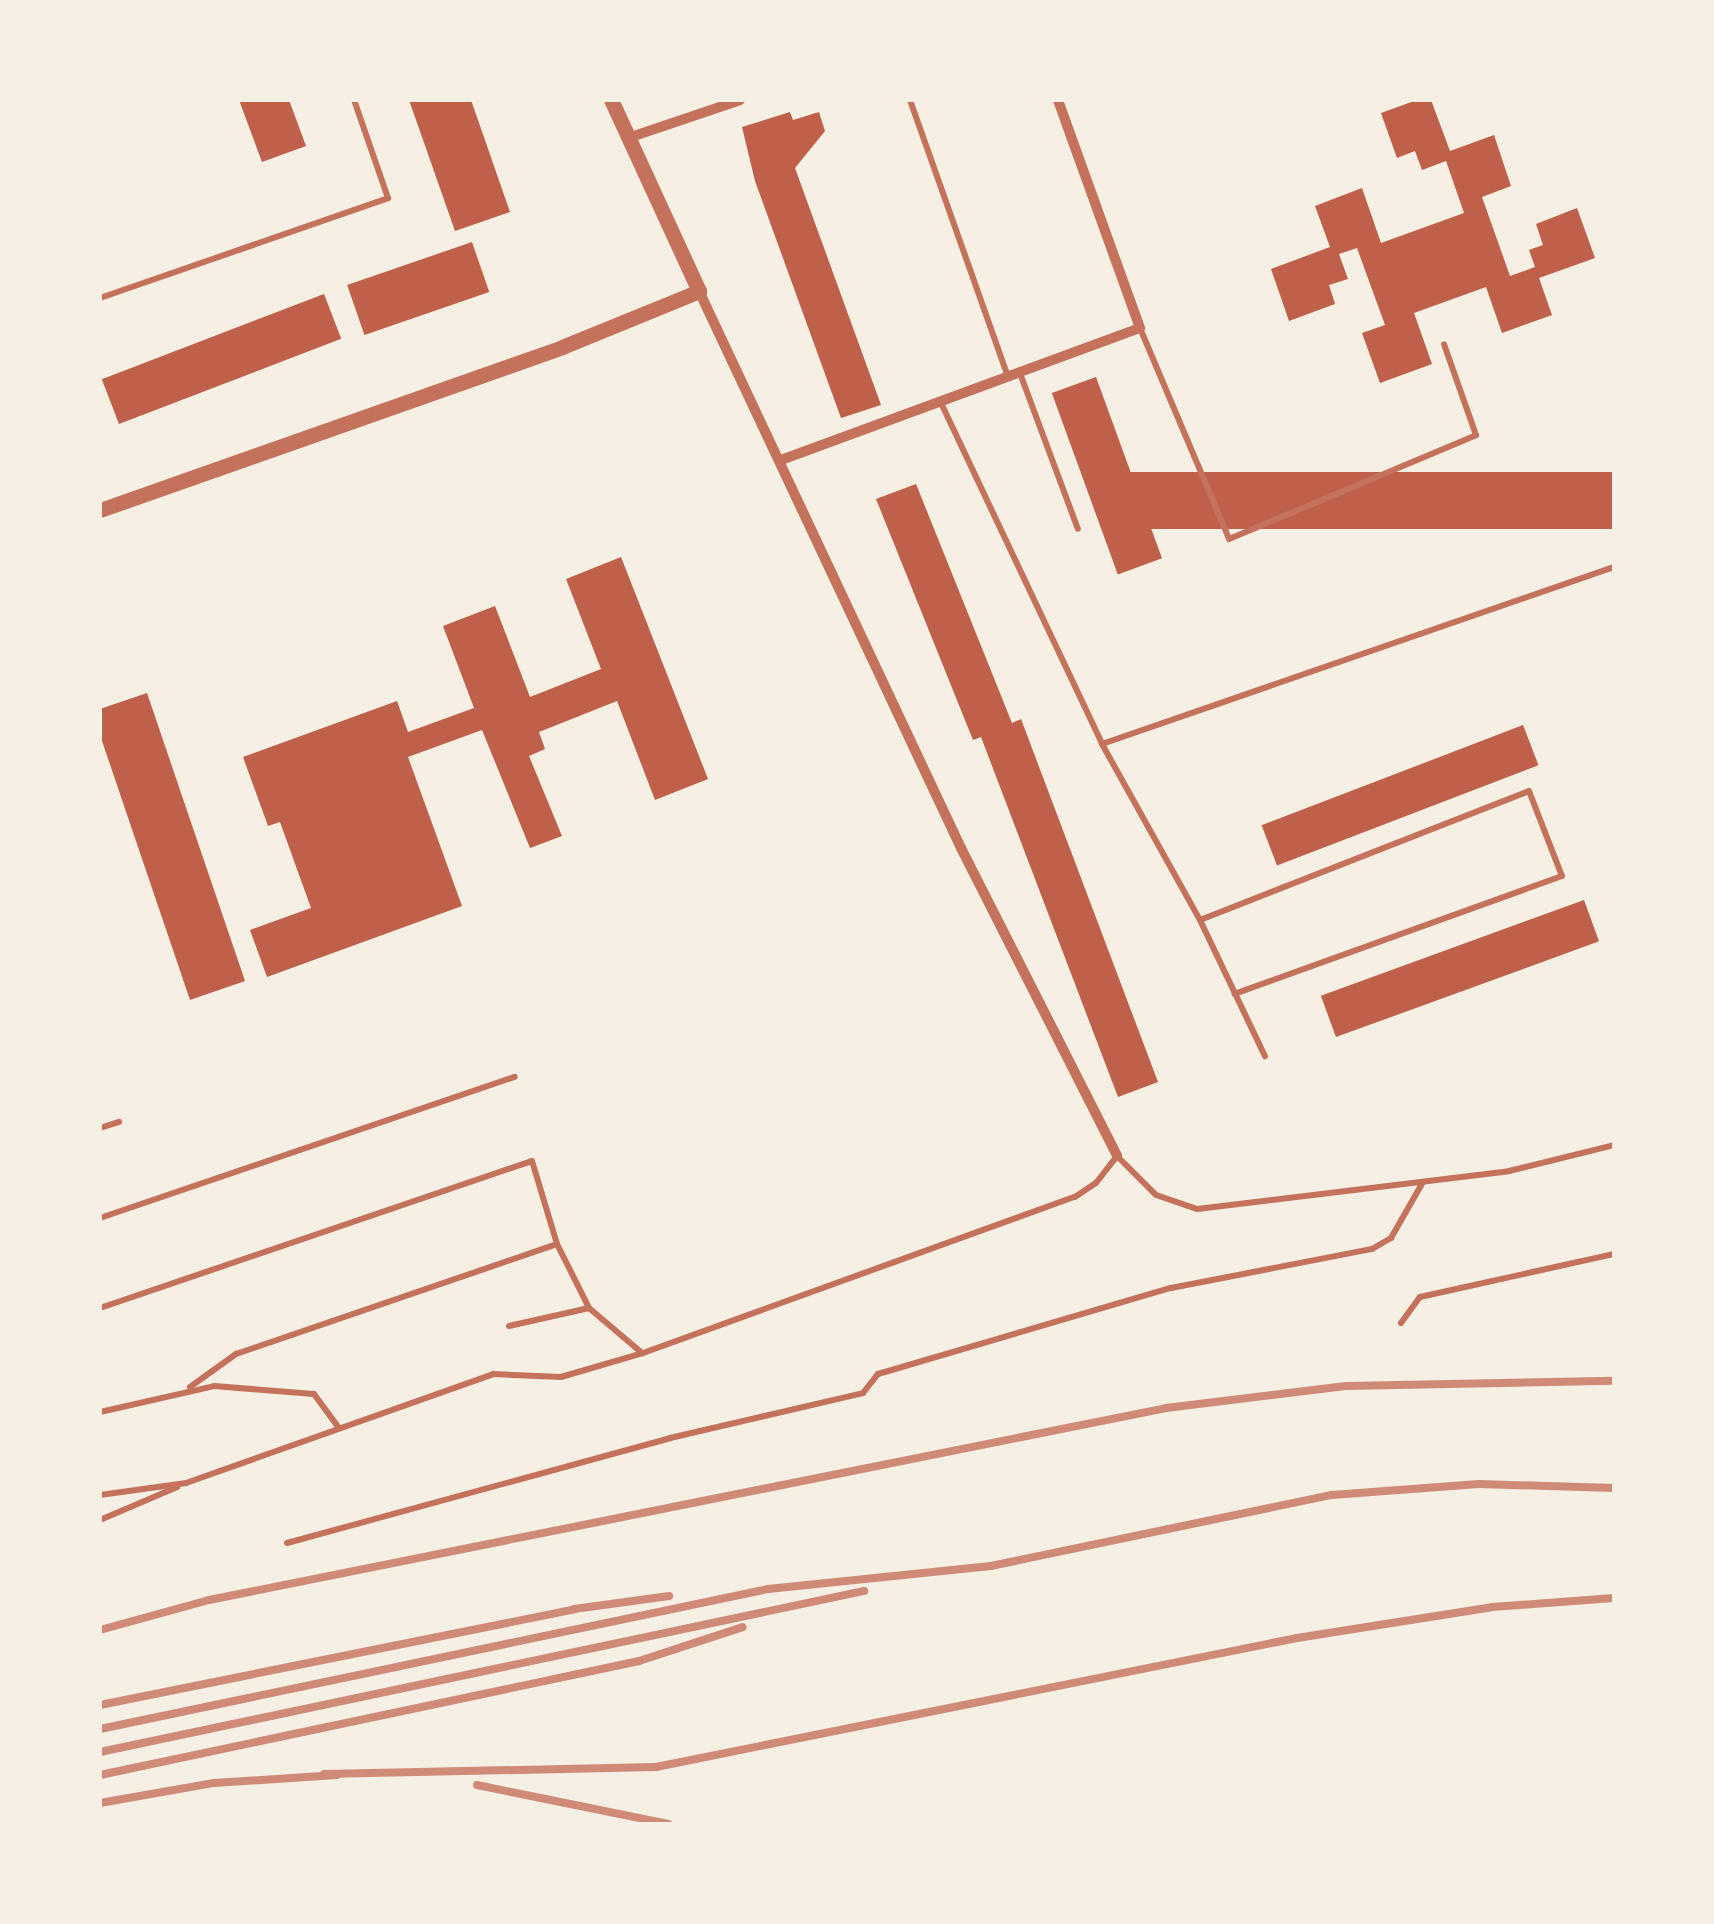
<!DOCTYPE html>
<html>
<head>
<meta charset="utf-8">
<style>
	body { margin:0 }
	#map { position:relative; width:1714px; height:1924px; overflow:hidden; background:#f6efe4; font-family:"Crimson Pro",serif }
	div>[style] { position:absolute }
	.building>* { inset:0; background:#bf614a; transform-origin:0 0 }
	.service>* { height:6px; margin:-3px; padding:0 3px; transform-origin:3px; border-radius:3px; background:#c5725c }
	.minor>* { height:10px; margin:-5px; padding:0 5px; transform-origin:5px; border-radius:5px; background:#c5725c }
	.tertiary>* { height:15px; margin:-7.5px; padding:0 7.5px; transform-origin:7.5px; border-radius:7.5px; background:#c5725c }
	.rail>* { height:8px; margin:-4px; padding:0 4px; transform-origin:4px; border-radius:4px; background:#cf8b77 }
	span { translate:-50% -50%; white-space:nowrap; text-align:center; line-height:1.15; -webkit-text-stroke:8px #f6efe4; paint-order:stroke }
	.frame { position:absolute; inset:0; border:102px solid #f6efe4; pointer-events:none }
</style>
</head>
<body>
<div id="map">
	<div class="building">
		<i style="clip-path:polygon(239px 100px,289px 100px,306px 146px,262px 162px)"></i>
		<i style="clip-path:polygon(409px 100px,471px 100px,510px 212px,455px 231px)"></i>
		<i style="clip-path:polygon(1417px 100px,1431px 100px,1450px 151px,1494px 135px,1511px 186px,1482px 197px,1510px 276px,1535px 267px,1529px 250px,1543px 245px,1536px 224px,1577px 208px,1595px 258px,1539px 278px,1552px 315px,1502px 333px,1486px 287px,1414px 313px,1432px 364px,1380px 383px,1362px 333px,1385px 325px,1357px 248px,1339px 254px,1348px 279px,1329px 285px,1335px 304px,1289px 321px,1271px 269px,1330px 247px,1315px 206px,1362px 188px,1381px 243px,1464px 213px,1446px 161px,1422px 170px,1415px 151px,1397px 158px,1381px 113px)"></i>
		<i style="clip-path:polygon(790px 112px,793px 120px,819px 112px,825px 131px,795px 168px,881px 405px,841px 418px,755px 181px,742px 127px)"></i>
		<i style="left:472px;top:242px;width:53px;height:132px;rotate:71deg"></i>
		<i style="left:324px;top:294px;width:48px;height:238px;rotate:69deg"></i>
		<i style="left:1096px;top:377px;width:193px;height:47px;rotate:70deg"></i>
		<i style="left:1614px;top:472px;width:57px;height:512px;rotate:90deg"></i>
		<i style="clip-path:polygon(916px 484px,1012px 723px,1021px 719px,1158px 1082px,1118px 1097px,981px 737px,973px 740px,876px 499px)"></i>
		<i style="clip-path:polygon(621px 557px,708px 779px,655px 800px,617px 701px,539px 732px,545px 749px,529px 756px,562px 836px,530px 848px,482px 730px,408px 757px,462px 906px,267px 977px,250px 930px,311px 908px,280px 822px,268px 826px,243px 757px,397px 701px,408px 732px,474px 708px,443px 626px,495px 606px,530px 697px,601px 669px,566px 579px)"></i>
		<i style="clip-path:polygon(147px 693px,245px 981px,190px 1000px,100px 735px,100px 709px)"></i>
		<i style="left:1523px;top:725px;width:43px;height:280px;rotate:69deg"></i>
		<i style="left:1584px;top:900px;width:44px;height:280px;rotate:70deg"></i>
	</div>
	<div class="service">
		<i style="left:910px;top:100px;width:294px;rotate:70.5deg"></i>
		<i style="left:100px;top:298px;width:305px;rotate:-19.1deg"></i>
		<i style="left:388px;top:198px;width:104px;rotate:-109.1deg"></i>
		<i style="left:1140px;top:328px;width:229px;rotate:67.1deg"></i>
		<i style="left:1229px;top:539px;width:268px;rotate:-22.8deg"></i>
		<i style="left:1476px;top:435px;width:96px;rotate:-109.4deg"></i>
		<i style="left:1021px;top:376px;width:163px;rotate:69.6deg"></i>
		<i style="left:942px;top:405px;width:375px;rotate:64.7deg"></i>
		<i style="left:1102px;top:744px;width:542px;rotate:-19.07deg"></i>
		<i style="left:1102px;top:744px;width:201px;rotate:60.9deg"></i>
		<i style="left:1200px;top:920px;width:151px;rotate:64.5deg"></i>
		<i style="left:1200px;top:920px;width:353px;rotate:-21.4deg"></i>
		<i style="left:1529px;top:791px;width:91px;rotate:68.8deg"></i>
		<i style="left:1562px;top:876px;width:348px;rotate:160.2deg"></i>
		<i style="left:100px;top:1128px;width:20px;rotate:-18deg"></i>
		<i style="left:100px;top:1218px;width:438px;rotate:-18.8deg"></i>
		<i style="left:100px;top:1308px;width:456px;rotate:-18.8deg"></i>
		<i style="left:532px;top:1161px;width:87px;rotate:73.2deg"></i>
		<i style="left:557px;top:1244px;width:72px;rotate:63.4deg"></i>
		<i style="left:589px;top:1308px;width:70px;rotate:40.3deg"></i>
		<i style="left:1401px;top:1323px;width:32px;rotate:-54deg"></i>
		<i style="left:1420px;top:1297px;width:199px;rotate:-12.5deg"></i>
		<i style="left:509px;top:1326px;width:82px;rotate:-12.7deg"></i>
		<i style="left:190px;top:1387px;width:57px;rotate:-35.7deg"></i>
		<i style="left:236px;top:1354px;width:339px;rotate:-18.9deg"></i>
		<i style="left:100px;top:1412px;width:117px;rotate:-12.8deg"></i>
		<i style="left:214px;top:1386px;width:100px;rotate:4.6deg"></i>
		<i style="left:314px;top:1394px;width:42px;rotate:53.7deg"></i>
		<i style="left:100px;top:1495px;width:87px;rotate:-7.9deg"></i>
		<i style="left:186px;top:1483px;width:326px;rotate:-19.5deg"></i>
		<i style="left:493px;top:1374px;width:68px;rotate:2.5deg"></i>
		<i style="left:561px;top:1377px;width:85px;rotate:-16.3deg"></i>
		<i style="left:643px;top:1353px;width:459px;rotate:-19.9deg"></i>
		<i style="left:1075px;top:1197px;width:25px;rotate:-34deg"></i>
		<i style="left:1096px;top:1183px;width:34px;rotate:-52deg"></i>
		<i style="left:1117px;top:1156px;width:55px;rotate:45deg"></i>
		<i style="left:1156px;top:1195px;width:43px;rotate:18.9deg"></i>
		<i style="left:1197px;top:1209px;width:314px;rotate:-6.9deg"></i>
		<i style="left:1509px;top:1171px;width:108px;rotate:-13.9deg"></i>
		<i style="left:100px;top:1520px;width:84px;rotate:-23.2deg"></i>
		<i style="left:287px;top:1543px;width:397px;rotate:-15.3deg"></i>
		<i style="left:670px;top:1438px;width:198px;rotate:-13.1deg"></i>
		<i style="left:863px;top:1393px;width:24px;rotate:-52deg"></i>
		<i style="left:878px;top:1374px;width:305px;rotate:-16.4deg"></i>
		<i style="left:1171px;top:1288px;width:205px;rotate:-11deg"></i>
		<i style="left:1372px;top:1249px;width:22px;rotate:-30deg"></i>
		<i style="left:1391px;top:1238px;width:64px;rotate:-60.3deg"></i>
	</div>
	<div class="minor">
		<i style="left:628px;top:138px;width:118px;rotate:-18.7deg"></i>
		<i style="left:699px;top:291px;width:616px;rotate:64.81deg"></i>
		<i style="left:961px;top:848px;width:345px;rotate:63.1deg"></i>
		<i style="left:781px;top:460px;width:382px;rotate:-20.2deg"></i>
		<i style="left:1140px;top:328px;width:242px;rotate:-109.8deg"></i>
	</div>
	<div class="tertiary">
		<i style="left:100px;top:510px;width:490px;rotate:-19.4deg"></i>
		<i style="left:562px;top:347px;width:148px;rotate:-22.2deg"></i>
		<i style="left:699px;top:291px;width:210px;rotate:-114.7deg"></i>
	</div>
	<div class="rail">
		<i style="left:100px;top:1630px;width:113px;rotate:-15.4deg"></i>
		<i style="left:209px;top:1600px;width:976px;rotate:-11.34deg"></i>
		<i style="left:1166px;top:1408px;width:181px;rotate:-7deg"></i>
		<i style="left:1346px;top:1386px;width:268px;rotate:-1.1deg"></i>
		<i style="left:100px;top:1705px;width:484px;rotate:-11.4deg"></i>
		<i style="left:574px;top:1609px;width:96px;rotate:-7.8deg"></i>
		<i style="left:100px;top:1729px;width:683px;rotate:-11.84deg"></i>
		<i style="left:768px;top:1589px;width:224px;rotate:-5.9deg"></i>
		<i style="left:991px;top:1566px;width:348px;rotate:-11.8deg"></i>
		<i style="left:1332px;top:1495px;width:147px;rotate:-4.3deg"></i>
		<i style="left:1479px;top:1484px;width:135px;rotate:1.7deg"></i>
		<i style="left:100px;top:1752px;width:781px;rotate:-11.9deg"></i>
		<i style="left:324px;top:1774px;width:332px;rotate:-1.2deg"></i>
		<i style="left:656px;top:1767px;width:654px;rotate:-11.38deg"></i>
		<i style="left:1297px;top:1638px;width:197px;rotate:-9deg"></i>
		<i style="left:1492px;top:1607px;width:122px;rotate:-4.2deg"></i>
		<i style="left:100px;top:1775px;width:551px;rotate:-11.94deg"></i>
		<i style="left:639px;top:1661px;width:109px;rotate:-18.1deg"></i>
		<i style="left:477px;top:1785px;width:195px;rotate:11.5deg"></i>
		<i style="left:100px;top:1803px;width:116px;rotate:-10deg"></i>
		<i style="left:214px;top:1783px;width:123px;rotate:-3.7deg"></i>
	</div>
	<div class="frame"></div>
</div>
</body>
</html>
